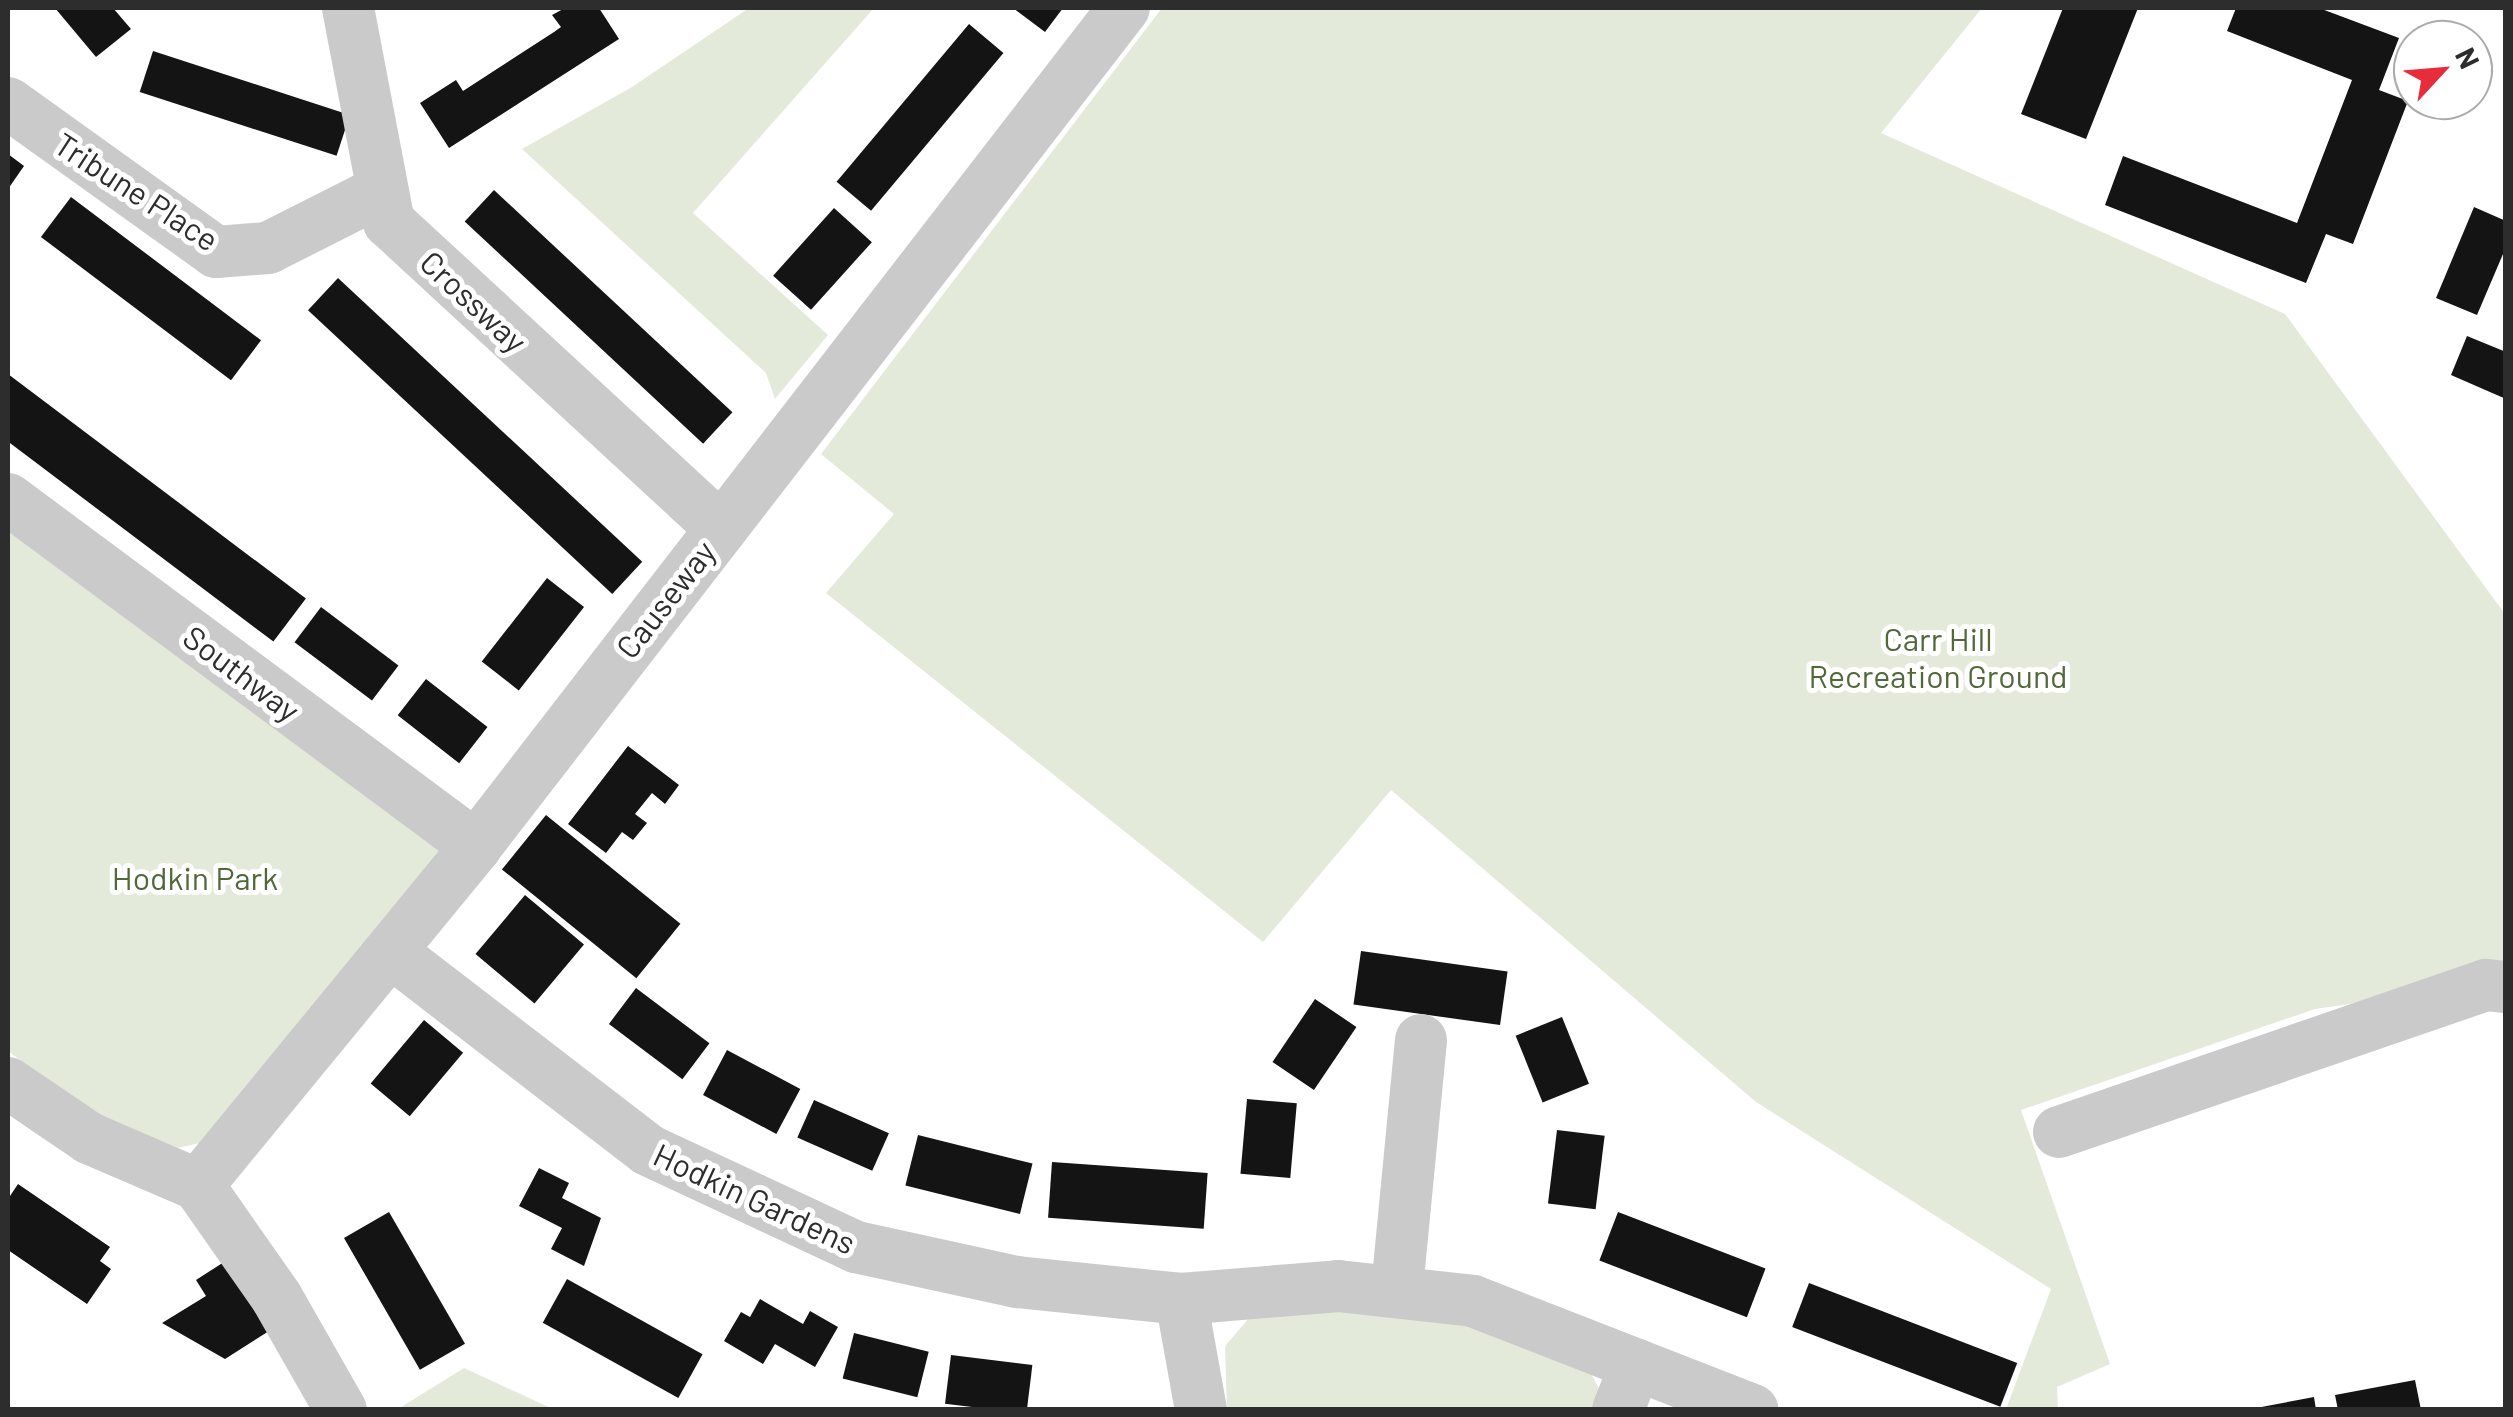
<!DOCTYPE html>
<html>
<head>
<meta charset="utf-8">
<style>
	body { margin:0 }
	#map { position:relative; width:2513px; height:1417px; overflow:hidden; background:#fff; font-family:Barlow,sans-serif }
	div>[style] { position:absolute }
	.green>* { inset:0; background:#e3eada }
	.building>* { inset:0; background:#141414; transform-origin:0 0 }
	.minor>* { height:52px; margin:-26px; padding:0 26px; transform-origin:26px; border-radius:26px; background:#cacaca }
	span { translate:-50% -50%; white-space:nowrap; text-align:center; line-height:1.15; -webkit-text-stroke:10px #fff; paint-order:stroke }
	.street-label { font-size:32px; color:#2d2d2d }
	.park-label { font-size:32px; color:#50683a }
	.frame { position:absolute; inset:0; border:10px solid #2d2d2d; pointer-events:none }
	.north { position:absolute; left:2393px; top:20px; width:100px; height:100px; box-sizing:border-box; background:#fff; border:2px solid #ababab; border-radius:50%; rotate:64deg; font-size:28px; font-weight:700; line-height:40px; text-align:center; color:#2d2d2d }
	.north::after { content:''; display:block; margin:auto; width:35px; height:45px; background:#e52d3c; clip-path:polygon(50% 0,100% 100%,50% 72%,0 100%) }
</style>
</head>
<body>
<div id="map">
	<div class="green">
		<i style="clip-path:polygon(749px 8px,874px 8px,693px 213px,828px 335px,775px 399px,766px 373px,522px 149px,632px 87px)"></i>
		<i style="clip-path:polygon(1162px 8px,1982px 8px,1881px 133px,2285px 314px,2505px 614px,2505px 982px,2315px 1009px,2021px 1110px,2110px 1364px,2057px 1387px,2058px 1409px,2006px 1409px,2051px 1289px,1756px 1102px,1391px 790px,1263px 942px,826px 593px,894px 514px,821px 454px)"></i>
		<i style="clip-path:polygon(8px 509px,476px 846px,212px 1140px,178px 1148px,92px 1114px,8px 1051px)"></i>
		<i style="clip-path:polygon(1390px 1306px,1500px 1332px,1586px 1364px,1604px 1398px,1599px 1410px,1227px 1410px,1225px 1346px,1256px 1310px)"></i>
		<i style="clip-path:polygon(464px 1368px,553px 1409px,398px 1409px)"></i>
	</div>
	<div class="building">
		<i style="clip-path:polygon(55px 8px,113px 8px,131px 29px,96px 57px)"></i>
		<i style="clip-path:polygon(565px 8px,599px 8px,619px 39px,449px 148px,420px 103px,456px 80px,463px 91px,554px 32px,561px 27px,552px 15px)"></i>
		<i style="clip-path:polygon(1013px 8px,1063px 8px,1045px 32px)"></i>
		<i style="clip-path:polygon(2063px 8px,2138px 8px,2086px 139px,2021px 114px)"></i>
		<i style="clip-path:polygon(2236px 8px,2319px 8px,2399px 38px,2379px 90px,2408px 101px,2353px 244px,2326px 234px,2306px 283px,2105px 205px,2123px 156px,2297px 223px,2352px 80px,2227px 31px)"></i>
		<i style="left:969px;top:24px;width:45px;height:206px;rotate:40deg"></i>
		<i style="left:153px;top:51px;width:207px;height:43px;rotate:18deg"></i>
		<i style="clip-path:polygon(8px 154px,24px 166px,8px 189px)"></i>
		<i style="left:494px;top:190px;width:326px;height:43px;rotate:43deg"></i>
		<i style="left:71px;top:197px;width:238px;height:50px;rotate:37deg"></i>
		<i style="clip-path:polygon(2474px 207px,2506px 221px,2506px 247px,2477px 315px,2436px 298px)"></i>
		<i style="left:834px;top:208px;width:51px;height:91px;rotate:42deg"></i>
		<i style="left:338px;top:278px;width:416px;height:44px;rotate:43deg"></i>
		<i style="clip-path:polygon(2467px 336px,2506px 352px,2506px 399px,2451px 375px)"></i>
		<i style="left:8px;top:374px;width:373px;height:54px;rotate:37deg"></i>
		<i style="left:547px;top:578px;width:47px;height:106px;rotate:38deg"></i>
		<i style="left:321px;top:607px;width:97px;height:44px;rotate:37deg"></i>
		<i style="left:426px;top:679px;width:78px;height:46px;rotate:38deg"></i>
		<i style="clip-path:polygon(628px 746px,679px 785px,665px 804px,652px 793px,635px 814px,647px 823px,633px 840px,622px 832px,606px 853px,568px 824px)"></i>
		<i style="left:546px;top:815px;width:173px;height:70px;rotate:39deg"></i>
		<i style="left:525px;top:895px;width:77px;height:77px;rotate:40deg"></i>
		<i style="left:1361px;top:951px;width:148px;height:54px;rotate:8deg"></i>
		<i style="left:636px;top:988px;width:92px;height:45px;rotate:37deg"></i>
		<i style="left:1315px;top:999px;width:50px;height:76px;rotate:34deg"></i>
		<i style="left:1562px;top:1017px;width:72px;height:50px;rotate:68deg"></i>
		<i style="left:424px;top:1020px;width:51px;height:83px;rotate:40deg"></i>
		<i style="left:727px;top:1050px;width:83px;height:51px;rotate:28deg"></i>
		<i style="left:1247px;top:1099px;width:50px;height:75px;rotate:5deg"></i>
		<i style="left:814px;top:1100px;width:82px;height:41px;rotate:24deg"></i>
		<i style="left:1557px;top:1130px;width:48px;height:74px;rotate:7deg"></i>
		<i style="left:918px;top:1135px;width:118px;height:52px;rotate:14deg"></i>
		<i style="left:1052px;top:1162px;width:156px;height:56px;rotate:4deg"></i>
		<i style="clip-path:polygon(539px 1168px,569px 1183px,562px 1198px,601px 1218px,584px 1266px,551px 1249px,562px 1228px,519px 1206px)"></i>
		<i style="clip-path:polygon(18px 1184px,110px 1247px,100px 1261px,111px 1269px,87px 1304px,8px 1250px,8px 1199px)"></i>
		<i style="left:389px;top:1212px;width:152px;height:52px;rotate:60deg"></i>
		<i style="left:1618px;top:1212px;width:158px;height:52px;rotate:21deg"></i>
		<i style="clip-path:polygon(224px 1262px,269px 1331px,225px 1359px,162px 1323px,206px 1296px,196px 1280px)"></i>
		<i style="left:567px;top:1279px;width:155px;height:50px;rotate:29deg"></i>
		<i style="left:1809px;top:1283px;width:223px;height:47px;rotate:21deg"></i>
		<i style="clip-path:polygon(760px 1299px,803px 1324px,810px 1311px,838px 1327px,815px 1367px,775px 1344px,763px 1364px,724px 1341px,741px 1312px,750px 1317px)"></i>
		<i style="left:854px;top:1333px;width:77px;height:47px;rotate:14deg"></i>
		<i style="left:951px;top:1355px;width:82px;height:49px;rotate:7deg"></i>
		<i style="clip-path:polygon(2415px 1380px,2421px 1410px,2338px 1410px,2335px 1395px)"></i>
		<i style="clip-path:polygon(2314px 1397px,2316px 1410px,2256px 1410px,2256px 1408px)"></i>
	</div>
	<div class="minor">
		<i style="left:348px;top:8px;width:218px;rotate:79.2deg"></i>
		<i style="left:389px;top:222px;width:452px;rotate:42.7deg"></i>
		<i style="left:8px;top:103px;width:256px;rotate:35.6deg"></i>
		<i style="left:216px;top:252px;width:52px;rotate:-4.4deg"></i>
		<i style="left:268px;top:248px;width:127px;rotate:-26.8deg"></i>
		<i style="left:8px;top:499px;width:583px;rotate:36.56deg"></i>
		<i style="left:391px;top:952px;width:324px;rotate:37.6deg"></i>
		<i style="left:648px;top:1150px;width:230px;rotate:25deg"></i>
		<i style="left:856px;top:1247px;width:165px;rotate:12.3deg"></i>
		<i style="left:1017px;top:1282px;width:165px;rotate:5.9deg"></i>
		<i style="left:1181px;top:1299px;width:158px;rotate:-4.7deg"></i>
		<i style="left:1338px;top:1286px;width:136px;rotate:6.3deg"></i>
		<i style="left:1473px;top:1301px;width:300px;rotate:21.3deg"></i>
		<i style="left:8px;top:1083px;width:98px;rotate:34.2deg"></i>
		<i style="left:89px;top:1138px;width:119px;rotate:23.3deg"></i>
		<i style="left:198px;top:1185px;width:138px;rotate:55deg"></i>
		<i style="left:277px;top:1298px;width:129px;rotate:60.3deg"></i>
		<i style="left:2059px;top:1132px;width:452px;rotate:-19deg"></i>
		<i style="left:2486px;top:985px;width:20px;rotate:6deg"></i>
		<i style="left:198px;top:1185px;width:438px;rotate:-50.6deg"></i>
		<i style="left:476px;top:846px;width:1059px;rotate:-52.29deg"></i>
		<i style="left:1397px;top:1289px;width:250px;rotate:-84.5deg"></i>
		<i style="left:1181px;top:1299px;width:113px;rotate:79.8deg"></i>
		<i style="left:1618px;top:1410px;width:49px;rotate:-68.6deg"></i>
	</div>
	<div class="street-label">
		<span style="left:137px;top:191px;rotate:33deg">Tribune Place</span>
		<span style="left:474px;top:301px;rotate:43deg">Crossway</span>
		<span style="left:665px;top:599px;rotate:-52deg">Causeway</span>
		<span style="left:242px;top:673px;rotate:37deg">Southway</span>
		<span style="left:755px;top:1198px;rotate:25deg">Hodkin Gardens</span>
	</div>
	<div class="park-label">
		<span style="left:1938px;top:657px">Carr Hill<br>Recreation Ground</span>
		<span style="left:195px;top:877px">Hodkin Park</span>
	</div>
	<div class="frame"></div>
	<div class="north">N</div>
</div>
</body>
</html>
